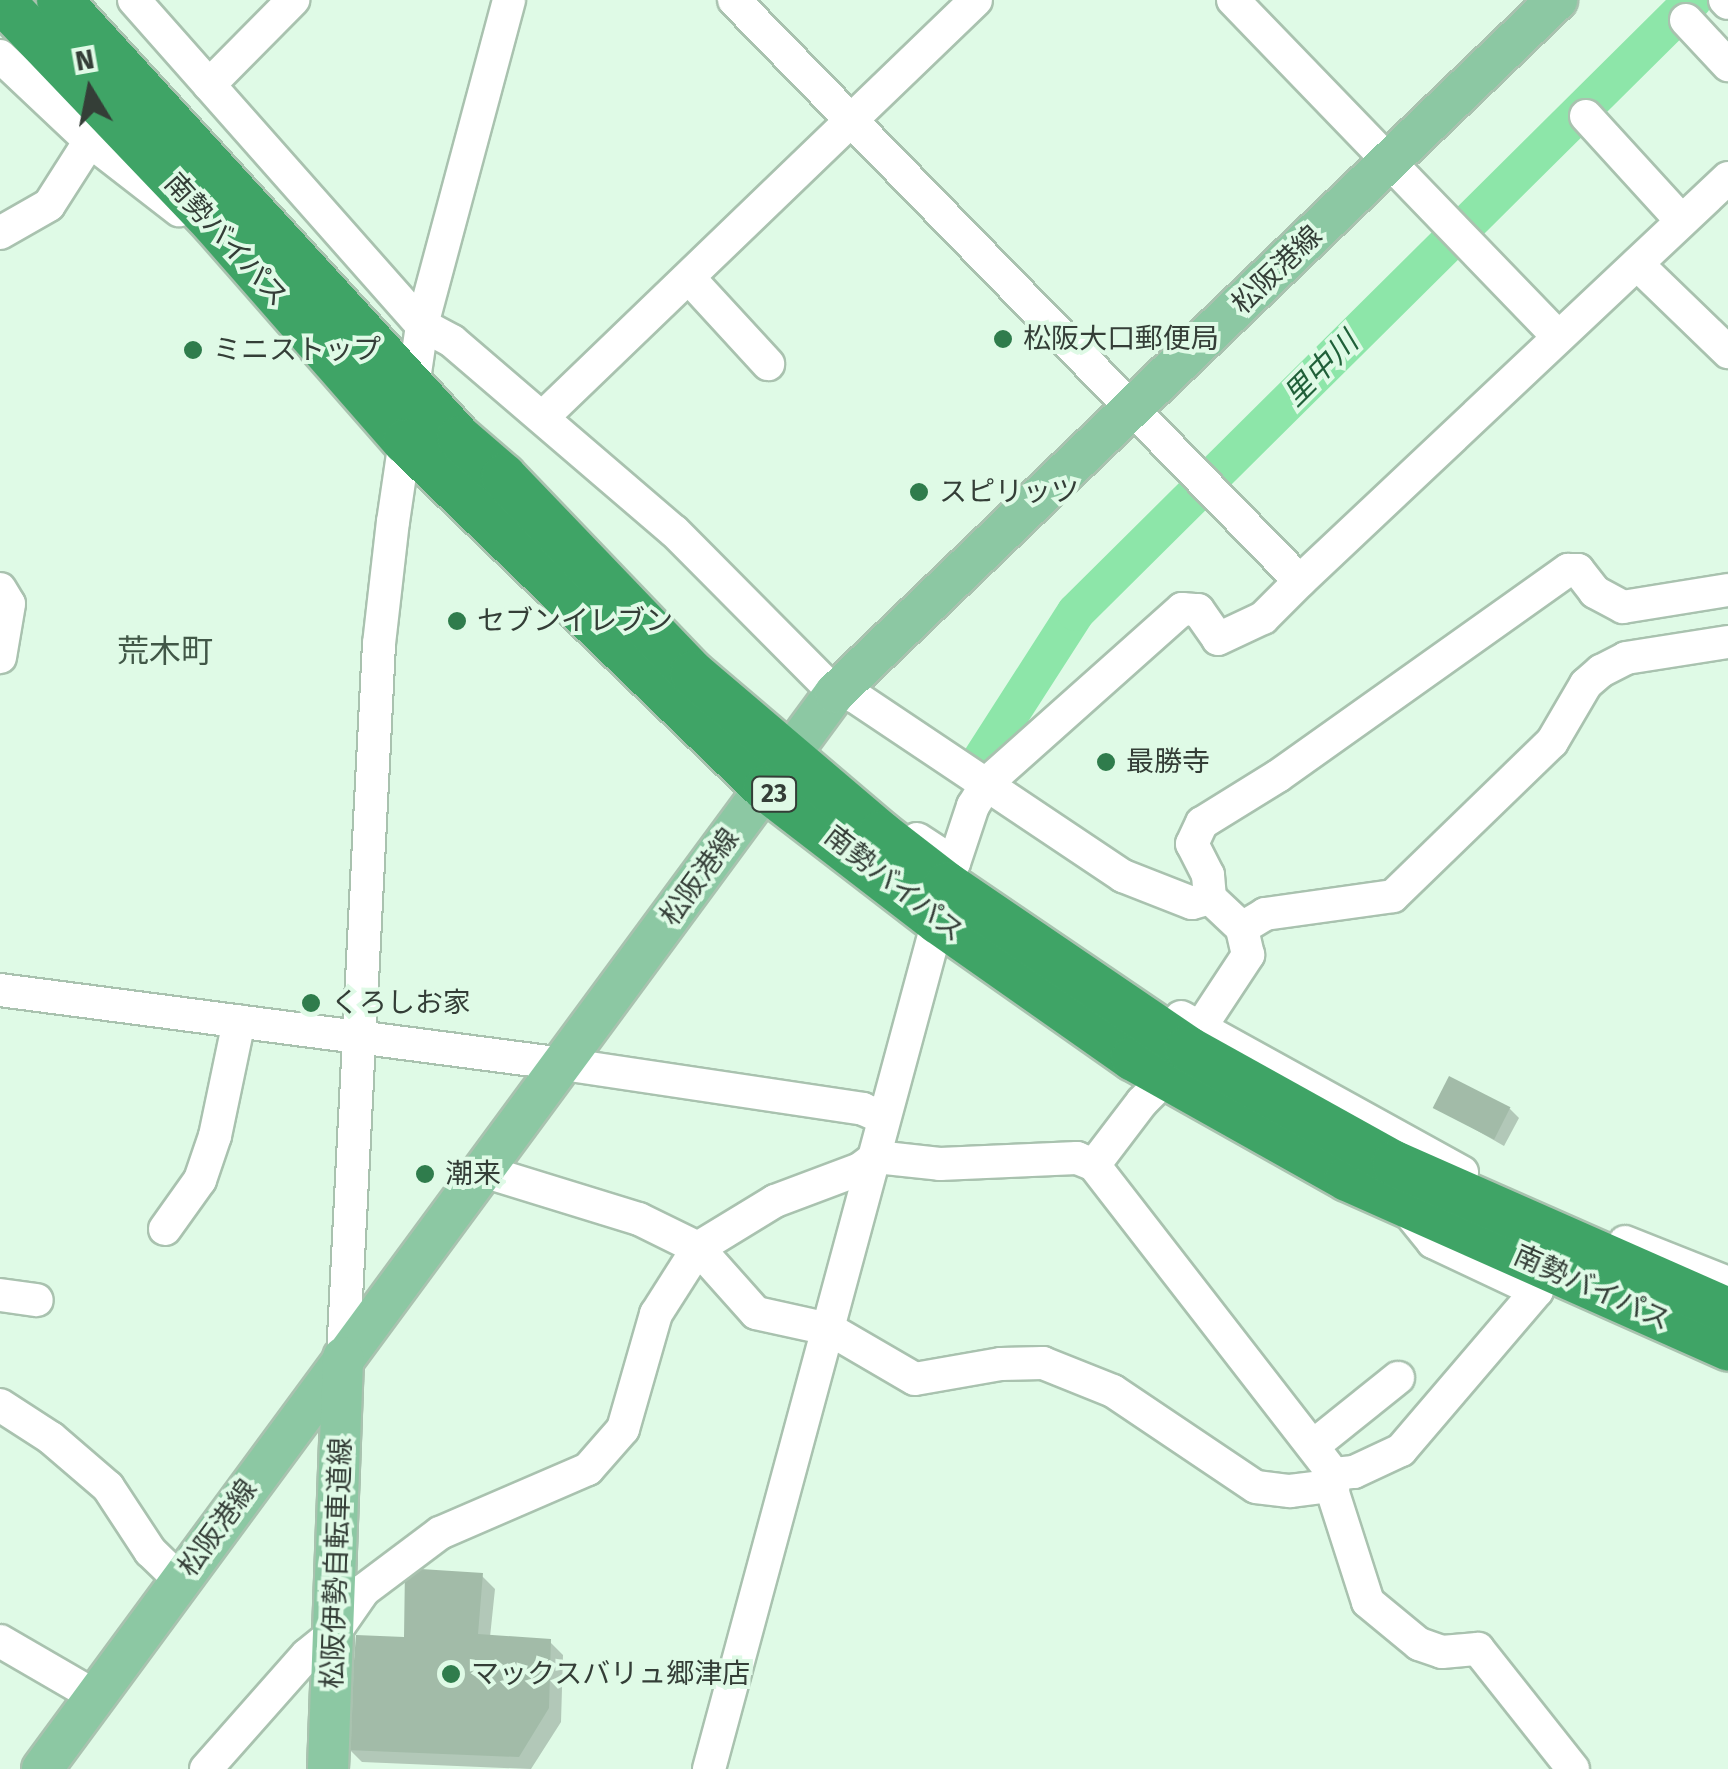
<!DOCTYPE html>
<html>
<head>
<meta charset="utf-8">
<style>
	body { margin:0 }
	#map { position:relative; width:1728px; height:1769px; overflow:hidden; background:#dffae6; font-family:"Fira Sans","Noto Sans JP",sans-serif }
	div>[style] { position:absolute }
	.shadow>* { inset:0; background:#0003 }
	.river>* { height:38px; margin:-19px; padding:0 19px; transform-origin:19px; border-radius:19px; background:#8de6a9 }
	.building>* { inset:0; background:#a2bba8; transform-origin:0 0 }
	.roads { filter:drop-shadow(2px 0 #a9c2af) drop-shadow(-2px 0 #a9c2af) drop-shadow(0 2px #a9c2af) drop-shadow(0 -2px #a9c2af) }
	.minor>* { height:32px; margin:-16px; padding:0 16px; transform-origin:16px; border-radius:16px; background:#fff }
	.major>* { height:40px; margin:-20px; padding:0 20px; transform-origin:20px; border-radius:20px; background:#8cc8a3 }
	.highway>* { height:45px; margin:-22.5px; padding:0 22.5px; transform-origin:22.5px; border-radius:22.5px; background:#3fa466 }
	.dots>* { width:28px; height:28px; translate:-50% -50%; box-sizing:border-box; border:5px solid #dffae6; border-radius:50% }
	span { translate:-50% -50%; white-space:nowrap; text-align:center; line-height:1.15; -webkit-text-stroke:8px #dffae6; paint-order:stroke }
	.shield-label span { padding:2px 8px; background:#dffae6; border:2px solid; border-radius:8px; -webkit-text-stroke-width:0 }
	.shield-label { font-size:25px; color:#343e37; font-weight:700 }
	.street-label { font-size:28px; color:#343e37 }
	.poi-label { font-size:28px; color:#343e37 }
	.left { translate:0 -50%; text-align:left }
	.water-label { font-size:30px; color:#206039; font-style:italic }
	.quarter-label { font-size:32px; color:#415747 }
	.north { position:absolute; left:40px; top:40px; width:100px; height:100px; -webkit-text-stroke:8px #dffae6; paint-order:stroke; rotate:350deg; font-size:28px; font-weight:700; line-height:40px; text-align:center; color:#343e37 }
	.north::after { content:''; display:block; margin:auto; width:35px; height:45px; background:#343e37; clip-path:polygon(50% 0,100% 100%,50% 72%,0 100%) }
</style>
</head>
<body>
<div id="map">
	<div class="shadow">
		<i style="clip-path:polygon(1436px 1107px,1510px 1109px,1519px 1118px,1504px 1146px)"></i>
		<i style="clip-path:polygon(482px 1576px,495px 1589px,490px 1637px,550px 1642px,563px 1655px,561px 1722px,531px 1769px,362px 1762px,349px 1749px)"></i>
	</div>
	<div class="river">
		<i style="left:979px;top:763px;width:179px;rotate:-57.3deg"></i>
		<i style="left:1076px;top:612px;width:869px;rotate:-44.77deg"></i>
	</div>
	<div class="building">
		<i style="left:1449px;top:1076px;width:69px;height:36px;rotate:27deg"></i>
		<i style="clip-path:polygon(405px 1568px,483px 1573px,478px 1634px,551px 1639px,549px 1708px,519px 1757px,347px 1750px,356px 1635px,404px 1637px)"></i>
	</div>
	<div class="roads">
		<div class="minor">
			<i style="left:134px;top:0;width:434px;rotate:48.5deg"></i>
			<i style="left:422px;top:325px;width:34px;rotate:28deg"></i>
			<i style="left:452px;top:341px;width:292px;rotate:40.6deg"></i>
			<i style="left:674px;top:531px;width:228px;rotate:45.2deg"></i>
			<i style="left:835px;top:693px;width:19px;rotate:9deg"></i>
			<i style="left:854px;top:696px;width:324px;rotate:33.8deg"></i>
			<i style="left:1123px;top:876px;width:74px;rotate:21.4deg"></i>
			<i style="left:1192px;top:903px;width:19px;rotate:-16deg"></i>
			<i style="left:734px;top:0;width:811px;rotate:45.75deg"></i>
			<i style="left:1300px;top:581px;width:588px;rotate:-43.28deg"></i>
			<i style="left:1233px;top:0;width:467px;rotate:46deg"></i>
			<i style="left:1725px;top:0;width:4px;rotate:45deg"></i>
			<i style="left:1686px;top:20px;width:62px;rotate:47deg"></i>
			<i style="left:0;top:56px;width:124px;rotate:43.4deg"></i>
			<i style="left:209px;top:85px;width:120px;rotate:-45.3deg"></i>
			<i style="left:1586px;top:116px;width:142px;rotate:47.6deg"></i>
			<i style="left:0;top:233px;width:56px;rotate:-29.7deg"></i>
			<i style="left:49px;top:205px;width:76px;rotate:-57.4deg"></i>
			<i style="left:90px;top:141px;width:113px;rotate:37.8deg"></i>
			<i style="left:1637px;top:264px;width:127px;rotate:44deg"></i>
			<i style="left:689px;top:278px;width:117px;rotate:47.4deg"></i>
			<i style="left:543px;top:417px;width:601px;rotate:-43.92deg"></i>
			<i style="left:0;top:589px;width:17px;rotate:59deg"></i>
			<i style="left:9px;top:604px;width:54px;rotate:99.6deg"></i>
			<i style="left:917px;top:839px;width:44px;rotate:33deg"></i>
			<i style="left:954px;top:863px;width:60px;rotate:-71.6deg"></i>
			<i style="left:973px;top:806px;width:28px;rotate:-58deg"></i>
			<i style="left:988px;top:782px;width:260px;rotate:-41.7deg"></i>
			<i style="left:1182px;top:609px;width:16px;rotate:4deg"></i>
			<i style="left:1198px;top:610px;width:35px;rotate:55deg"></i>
			<i style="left:1218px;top:639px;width:50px;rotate:-25deg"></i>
			<i style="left:1263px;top:618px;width:52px;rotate:-45deg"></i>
			<i style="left:1242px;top:928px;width:27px;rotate:-31deg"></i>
			<i style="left:1265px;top:914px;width:129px;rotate:-8deg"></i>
			<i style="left:1393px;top:896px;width:221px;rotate:-44.1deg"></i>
			<i style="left:1552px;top:742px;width:67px;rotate:-59.6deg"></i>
			<i style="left:1586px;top:684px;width:20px;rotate:-41deg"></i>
			<i style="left:1601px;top:671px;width:28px;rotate:-27deg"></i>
			<i style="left:1626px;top:658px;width:103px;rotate:-8.9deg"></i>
			<i style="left:0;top:990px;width:568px;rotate:7.49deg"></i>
			<i style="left:563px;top:1064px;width:303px;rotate:8.5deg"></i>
			<i style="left:863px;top:1109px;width:22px;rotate:24deg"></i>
			<i style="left:1181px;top:1017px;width:321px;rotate:28.9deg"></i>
			<i style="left:1094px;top:1165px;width:79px;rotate:-52.7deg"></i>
			<i style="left:1142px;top:1102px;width:38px;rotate:-45deg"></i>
			<i style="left:1169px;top:1075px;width:144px;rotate:-56.6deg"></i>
			<i style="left:1248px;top:955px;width:28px;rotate:-103deg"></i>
			<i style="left:1242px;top:928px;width:44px;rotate:-136.8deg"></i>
			<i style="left:1210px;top:898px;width:23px;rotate:-95deg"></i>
			<i style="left:1208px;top:875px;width:35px;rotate:-117deg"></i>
			<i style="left:1192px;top:844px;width:23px;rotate:-65deg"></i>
			<i style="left:1202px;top:823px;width:89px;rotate:-31.7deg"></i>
			<i style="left:1278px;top:776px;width:356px;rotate:-35.4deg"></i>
			<i style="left:1568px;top:570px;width:10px"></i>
			<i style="left:1578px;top:570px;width:28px;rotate:52deg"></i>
			<i style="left:1595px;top:592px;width:32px;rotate:28deg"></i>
			<i style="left:1623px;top:607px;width:106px;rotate:-9.2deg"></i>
			<i style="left:483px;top:1171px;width:163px;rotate:17.1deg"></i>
			<i style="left:639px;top:1219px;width:66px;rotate:26.2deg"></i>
			<i style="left:698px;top:1248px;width:87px;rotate:48.3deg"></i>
			<i style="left:756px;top:1313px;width:75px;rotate:12.4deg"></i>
			<i style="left:829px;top:1329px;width:99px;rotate:30.2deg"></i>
			<i style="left:915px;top:1379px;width:87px;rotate:-9.9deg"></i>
			<i style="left:1001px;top:1364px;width:42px;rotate:-1.4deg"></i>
			<i style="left:1043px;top:1363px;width:75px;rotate:21.8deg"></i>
			<i style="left:1113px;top:1391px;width:172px;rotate:33.9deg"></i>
			<i style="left:1256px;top:1487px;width:34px;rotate:7deg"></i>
			<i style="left:1290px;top:1491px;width:33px;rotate:-7deg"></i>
			<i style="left:1323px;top:1487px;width:17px;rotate:-50deg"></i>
			<i style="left:1334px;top:1474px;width:20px;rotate:-6deg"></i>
			<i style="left:1354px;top:1472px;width:52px;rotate:-25.1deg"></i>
			<i style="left:1401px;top:1450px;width:209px;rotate:-49.5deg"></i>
			<i style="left:1537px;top:1291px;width:115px;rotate:-154.8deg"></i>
			<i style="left:1433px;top:1242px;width:48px;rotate:-129deg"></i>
			<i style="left:165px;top:1229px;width:60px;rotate:-54.5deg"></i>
			<i style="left:200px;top:1180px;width:46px;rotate:-71.2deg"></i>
			<i style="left:215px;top:1136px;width:117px;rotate:-78.2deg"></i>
			<i style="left:1625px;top:1242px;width:111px;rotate:21.7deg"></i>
			<i style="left:0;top:1295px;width:37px;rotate:8deg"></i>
			<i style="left:343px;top:1357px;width:714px;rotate:-87.11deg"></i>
			<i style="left:379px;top:644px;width:123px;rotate:-83.5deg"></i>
			<i style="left:393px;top:522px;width:199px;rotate:-81.6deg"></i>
			<i style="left:422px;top:325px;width:336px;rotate:-75deg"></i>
			<i style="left:0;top:1405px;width:61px;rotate:32.9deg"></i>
			<i style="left:51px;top:1438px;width:75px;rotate:40.7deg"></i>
			<i style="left:108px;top:1487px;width:77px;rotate:56.7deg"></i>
			<i style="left:150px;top:1551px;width:42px;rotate:44deg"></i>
			<i style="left:1313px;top:1446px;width:109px;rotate:-38.7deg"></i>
			<i style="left:0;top:1641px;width:110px;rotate:30.1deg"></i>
			<i style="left:206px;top:1769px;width:152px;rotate:-48.5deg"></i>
			<i style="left:307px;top:1655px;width:35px;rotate:-39deg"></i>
			<i style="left:334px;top:1633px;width:52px;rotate:-55.1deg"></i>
			<i style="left:364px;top:1590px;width:95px;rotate:-36.9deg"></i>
			<i style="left:440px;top:1533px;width:161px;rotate:-23.4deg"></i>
			<i style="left:588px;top:1469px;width:53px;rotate:-48.8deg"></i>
			<i style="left:623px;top:1429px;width:120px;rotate:-74deg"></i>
			<i style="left:656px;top:1314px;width:78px;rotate:-57.5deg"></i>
			<i style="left:698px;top:1248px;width:90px;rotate:-31.4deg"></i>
			<i style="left:775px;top:1201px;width:91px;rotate:-20.6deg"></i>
			<i style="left:860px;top:1169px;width:20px;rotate:-37deg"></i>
			<i style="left:876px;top:1157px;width:64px;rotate:6.2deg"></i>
			<i style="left:940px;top:1164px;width:137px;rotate:-2.5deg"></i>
			<i style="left:1077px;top:1158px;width:18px;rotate:22deg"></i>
			<i style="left:1094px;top:1165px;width:391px;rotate:52.2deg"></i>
			<i style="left:1334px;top:1474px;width:19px;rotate:93deg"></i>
			<i style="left:1333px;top:1493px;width:114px;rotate:72.2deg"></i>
			<i style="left:1368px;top:1602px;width:66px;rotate:39.5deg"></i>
			<i style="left:1419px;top:1644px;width:24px;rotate:19deg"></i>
			<i style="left:1442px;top:1652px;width:36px;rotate:-5deg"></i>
			<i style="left:1478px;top:1649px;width:153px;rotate:51.6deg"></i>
			<i style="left:709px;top:1769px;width:878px;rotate:-74.89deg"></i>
		</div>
		<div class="major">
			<i style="left:42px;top:1769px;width:1337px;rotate:-53.61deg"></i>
			<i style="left:835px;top:693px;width:1001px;rotate:-43.83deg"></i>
			<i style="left:328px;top:1769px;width:412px;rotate:-87.9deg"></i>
		</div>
		<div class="highway">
			<i style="left:1px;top:0;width:308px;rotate:46.3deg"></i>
			<i style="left:214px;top:223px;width:290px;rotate:48.8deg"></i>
			<i style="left:405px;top:441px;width:500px;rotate:43.95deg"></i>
			<i style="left:765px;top:788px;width:218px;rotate:37.6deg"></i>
			<i style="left:938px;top:921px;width:238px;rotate:35.1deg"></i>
			<i style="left:1133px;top:1058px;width:245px;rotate:29.3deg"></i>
			<i style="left:1347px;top:1178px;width:417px;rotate:24deg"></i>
			<i style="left:59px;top:0;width:593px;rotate:47.6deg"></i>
			<i style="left:459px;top:438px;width:58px;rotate:40.8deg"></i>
			<i style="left:503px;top:476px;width:273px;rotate:46.2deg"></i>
			<i style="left:692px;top:673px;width:247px;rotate:40.4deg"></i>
			<i style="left:880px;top:833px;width:83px;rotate:37.7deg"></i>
			<i style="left:946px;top:884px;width:292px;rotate:34.2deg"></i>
			<i style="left:1187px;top:1048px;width:237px;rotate:29.1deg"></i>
			<i style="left:1394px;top:1163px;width:365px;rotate:23.8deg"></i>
		</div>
	</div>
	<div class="dots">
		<i style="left:1003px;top:339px;background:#2f7c4c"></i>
		<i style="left:193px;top:350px;background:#2f7c4c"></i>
		<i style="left:919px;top:492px;background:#2f7c4c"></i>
		<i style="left:457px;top:621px;background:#2f7c4c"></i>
		<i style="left:1106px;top:762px;background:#2f7c4c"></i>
		<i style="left:311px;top:1003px;background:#2f7c4c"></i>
		<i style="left:425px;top:1174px;background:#2f7c4c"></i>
		<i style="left:451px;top:1674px;background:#2f7c4c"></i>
	</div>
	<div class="shield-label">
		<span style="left:774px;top:794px">23</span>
	</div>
	<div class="street-label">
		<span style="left:226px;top:240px;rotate:48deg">南勢バイパス</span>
		<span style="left:1277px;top:270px;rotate:-44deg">松阪港線</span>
		<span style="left:700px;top:877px;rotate:-54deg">松阪港線</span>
		<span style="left:894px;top:884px;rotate:38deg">南勢バイパス</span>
		<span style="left:1592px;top:1288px;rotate:24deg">南勢バイパス</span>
		<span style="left:218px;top:1528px;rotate:-54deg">松阪港線</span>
		<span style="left:337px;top:1563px;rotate:-88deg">松阪伊勢自転車道線</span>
	</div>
	<div class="poi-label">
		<span class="left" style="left:1023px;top:339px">松阪大口郵便局</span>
		<span class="left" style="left:213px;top:350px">ミニストップ</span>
		<span class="left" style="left:939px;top:492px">スピリッツ</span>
		<span class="left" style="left:477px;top:621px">セブンイレブン</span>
		<span class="left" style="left:1126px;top:762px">最勝寺</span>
		<span class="left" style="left:331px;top:1003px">くろしお家</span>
		<span class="left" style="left:445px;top:1174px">潮来</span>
		<span class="left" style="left:471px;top:1674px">マックスバリュ郷津店</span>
	</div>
	<div class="water-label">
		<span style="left:1321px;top:369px;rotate:-45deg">里中川</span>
	</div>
	<div class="quarter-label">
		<span style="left:165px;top:651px">荒木町</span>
	</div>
	<div class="north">N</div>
</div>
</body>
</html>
